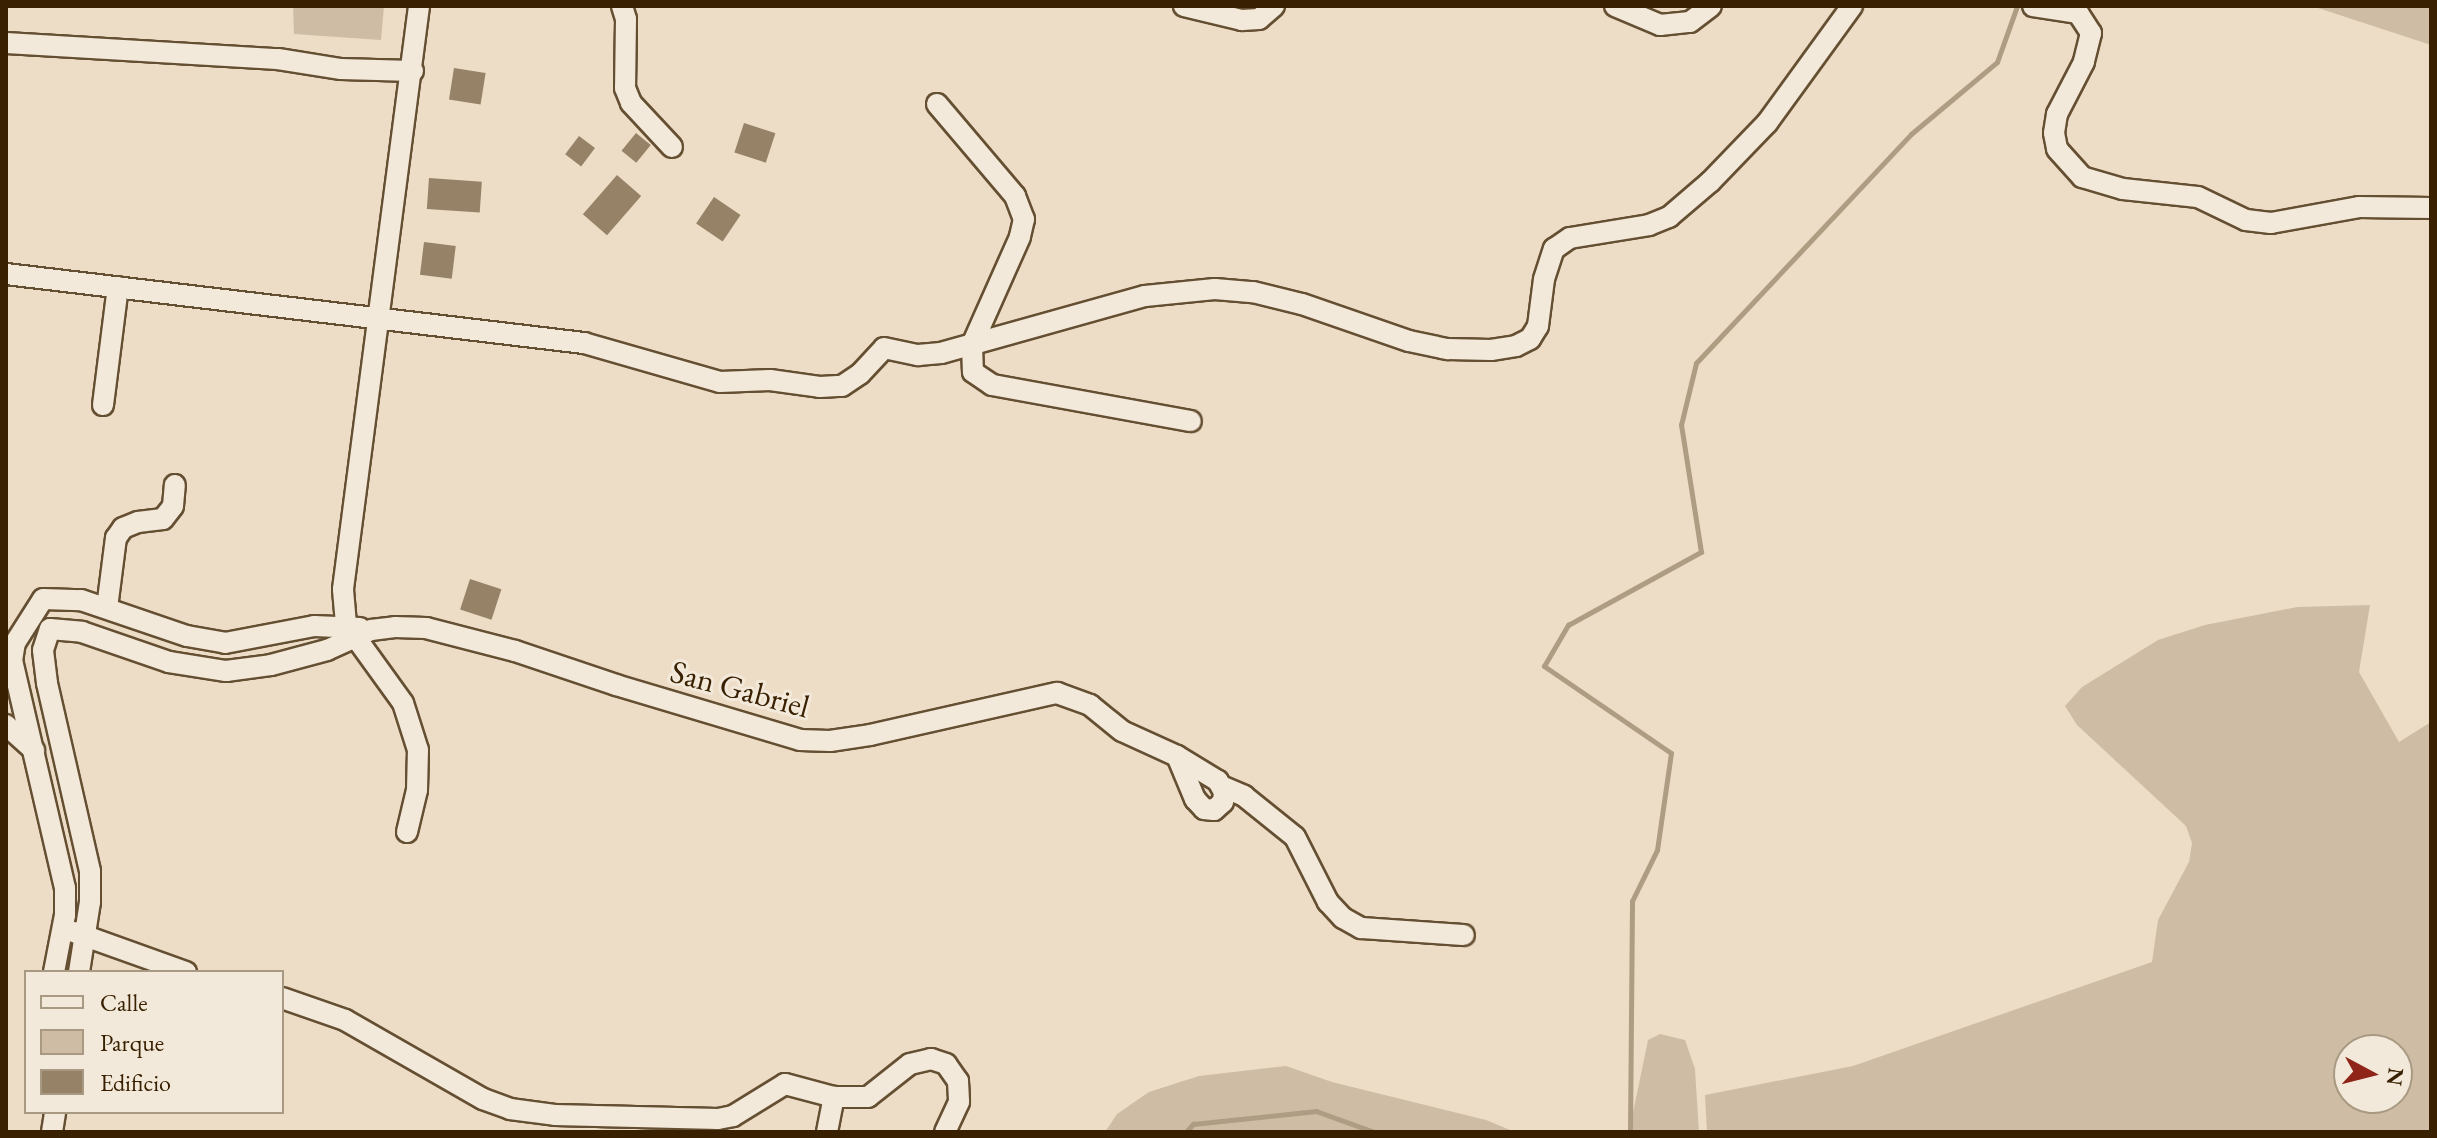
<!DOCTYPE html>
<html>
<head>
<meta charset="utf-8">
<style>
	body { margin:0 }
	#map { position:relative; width:2437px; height:1138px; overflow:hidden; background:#edddc6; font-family:"EB Garamond",serif }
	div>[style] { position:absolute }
	.green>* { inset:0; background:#cebda4 }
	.stream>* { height:5px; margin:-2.5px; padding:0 2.5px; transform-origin:2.5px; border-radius:2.5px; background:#af9d83 }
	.building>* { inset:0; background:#968267; transform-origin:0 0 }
	.roads { filter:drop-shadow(2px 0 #654f32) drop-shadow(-2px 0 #654f32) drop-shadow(0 2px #654f32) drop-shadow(0 -2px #654f32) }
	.minor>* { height:20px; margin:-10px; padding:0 10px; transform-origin:10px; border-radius:10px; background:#f3e9da }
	span { translate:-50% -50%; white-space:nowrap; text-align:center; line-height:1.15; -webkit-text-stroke:6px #f3e9da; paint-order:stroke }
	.street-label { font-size:32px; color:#382000 }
	.frame { position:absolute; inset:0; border:8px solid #382000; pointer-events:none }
	.legend { position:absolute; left:24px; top:970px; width:260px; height:144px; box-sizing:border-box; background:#f3e9da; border:2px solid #a89983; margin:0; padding:10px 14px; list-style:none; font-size:24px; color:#382000 }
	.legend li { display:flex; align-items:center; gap:16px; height:40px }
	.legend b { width:40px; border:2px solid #a89983 }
	.north { position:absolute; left:2333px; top:1034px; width:80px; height:80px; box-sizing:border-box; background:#f3e9da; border:2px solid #a89983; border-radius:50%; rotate:97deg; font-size:22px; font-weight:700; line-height:32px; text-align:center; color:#382000 }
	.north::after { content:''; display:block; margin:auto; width:28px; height:36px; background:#8f2418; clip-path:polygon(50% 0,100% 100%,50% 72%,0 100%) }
</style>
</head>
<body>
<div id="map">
	<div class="green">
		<i style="clip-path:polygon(293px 6px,384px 6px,381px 40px,294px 34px)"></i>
		<i style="clip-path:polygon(2312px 6px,2431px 6px,2431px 45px)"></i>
		<i style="clip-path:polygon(evenodd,2370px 605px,2359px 672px,2399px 742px,2431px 722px,2431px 1132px,1707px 1132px,1705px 1095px,1853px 1066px,2152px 962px,2158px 920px,2189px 862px,2192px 843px,2186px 826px,2077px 725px,2065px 706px,2082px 687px,2158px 640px,2205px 625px,2297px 607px,2370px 605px,2349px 1050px,2397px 1050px,2397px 1098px,2349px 1098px,2349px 1050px)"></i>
		<i style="clip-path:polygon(1660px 1034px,1685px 1040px,1695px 1069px,1699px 1132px,1629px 1132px,1648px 1040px)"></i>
		<i style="clip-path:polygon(1286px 1066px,1332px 1082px,1486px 1120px,1515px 1132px,1105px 1132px,1117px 1114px,1149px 1092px,1199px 1076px)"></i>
	</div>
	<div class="stream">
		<i style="left:1186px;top:1132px;width:11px;rotate:-49deg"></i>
		<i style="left:1193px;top:1124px;width:124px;rotate:-6deg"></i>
		<i style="left:1316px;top:1111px;width:62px;rotate:19.9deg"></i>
		<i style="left:1630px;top:1132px;width:231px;rotate:-89.5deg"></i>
		<i style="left:1632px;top:901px;width:57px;rotate:-63.9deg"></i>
		<i style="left:1657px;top:850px;width:98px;rotate:-81.8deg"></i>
		<i style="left:1671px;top:753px;width:154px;rotate:-145.6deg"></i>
		<i style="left:1544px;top:666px;width:48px;rotate:-59.7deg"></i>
		<i style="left:1568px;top:625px;width:152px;rotate:-28.8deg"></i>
		<i style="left:1701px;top:552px;width:129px;rotate:-98.9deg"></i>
		<i style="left:1681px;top:425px;width:64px;rotate:-76.4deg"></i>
		<i style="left:1696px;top:363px;width:314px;rotate:-46.8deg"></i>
		<i style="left:1911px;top:134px;width:112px;rotate:-39.9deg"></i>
		<i style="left:1997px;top:62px;width:59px;rotate:-70.3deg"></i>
	</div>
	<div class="building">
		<i style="left:454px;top:68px;width:32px;height:32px;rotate:9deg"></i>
		<i style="left:744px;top:123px;width:33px;height:31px;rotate:18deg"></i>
		<i style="left:636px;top:133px;width:19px;height:23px;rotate:39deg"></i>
		<i style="left:579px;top:136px;width:20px;height:23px;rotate:37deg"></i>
		<i style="left:617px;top:175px;width:32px;height:52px;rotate:41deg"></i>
		<i style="left:429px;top:178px;width:53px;height:31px;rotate:4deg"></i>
		<i style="left:714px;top:197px;width:32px;height:32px;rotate:34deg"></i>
		<i style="left:424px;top:242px;width:32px;height:33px;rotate:7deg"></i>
		<i style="left:470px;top:579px;width:33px;height:32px;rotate:18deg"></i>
	</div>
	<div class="roads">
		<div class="minor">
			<i style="left:622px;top:6px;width:14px;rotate:73deg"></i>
			<i style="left:626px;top:19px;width:69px;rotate:90.8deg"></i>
			<i style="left:625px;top:88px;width:16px;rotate:68deg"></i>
			<i style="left:631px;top:103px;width:60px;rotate:47deg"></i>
			<i style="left:1184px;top:6px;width:60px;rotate:13.6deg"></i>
			<i style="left:1242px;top:20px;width:17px;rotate:-3deg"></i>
			<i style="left:1259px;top:19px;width:20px;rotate:-41deg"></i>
			<i style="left:1615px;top:6px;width:49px;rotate:22.9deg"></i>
			<i style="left:1660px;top:25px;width:30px;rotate:-6deg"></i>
			<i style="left:1690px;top:22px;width:26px;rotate:-37deg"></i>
			<i style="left:2033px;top:6px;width:46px;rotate:8.8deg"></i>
			<i style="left:2078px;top:13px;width:24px;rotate:57deg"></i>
			<i style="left:2091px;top:33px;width:30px;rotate:104deg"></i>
			<i style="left:2084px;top:62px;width:59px;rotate:117.4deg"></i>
			<i style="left:2057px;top:114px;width:19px;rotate:99deg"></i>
			<i style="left:2054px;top:133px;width:16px;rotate:79deg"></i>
			<i style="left:2057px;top:149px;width:38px;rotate:48deg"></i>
			<i style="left:2082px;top:177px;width:43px;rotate:16.3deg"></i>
			<i style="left:2123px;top:189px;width:75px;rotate:6.1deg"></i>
			<i style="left:2198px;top:197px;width:53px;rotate:25.6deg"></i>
			<i style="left:2246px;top:220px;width:25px;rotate:7deg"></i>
			<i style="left:2271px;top:223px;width:89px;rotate:-10.3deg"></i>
			<i style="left:2359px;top:207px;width:72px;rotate:0.8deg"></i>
			<i style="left:6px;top:43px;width:272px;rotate:3.4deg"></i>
			<i style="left:278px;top:59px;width:64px;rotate:9deg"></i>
			<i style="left:341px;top:69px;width:72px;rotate:1.6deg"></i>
			<i style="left:937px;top:104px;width:121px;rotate:49.7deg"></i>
			<i style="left:1015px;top:196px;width:25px;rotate:69deg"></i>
			<i style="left:1024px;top:219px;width:18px;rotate:103deg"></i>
			<i style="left:1020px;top:237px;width:118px;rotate:114deg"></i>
			<i style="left:972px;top:345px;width:27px;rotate:88deg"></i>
			<i style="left:973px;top:372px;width:23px;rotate:34deg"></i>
			<i style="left:992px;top:385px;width:202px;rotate:10.3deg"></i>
			<i style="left:6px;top:274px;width:582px;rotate:6.81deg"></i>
			<i style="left:584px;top:343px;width:141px;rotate:16deg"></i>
			<i style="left:720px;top:382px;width:50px;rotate:-2.3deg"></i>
			<i style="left:770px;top:380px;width:50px;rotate:8deg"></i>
			<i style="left:820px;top:387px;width:22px;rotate:-3deg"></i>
			<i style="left:842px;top:386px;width:22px;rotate:-34deg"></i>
			<i style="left:860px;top:374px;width:35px;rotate:-47deg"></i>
			<i style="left:884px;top:348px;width:35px;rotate:12deg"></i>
			<i style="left:918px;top:355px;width:23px;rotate:-5deg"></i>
			<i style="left:941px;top:353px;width:212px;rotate:-15.6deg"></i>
			<i style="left:1145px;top:296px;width:70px;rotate:-5.7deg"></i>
			<i style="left:1215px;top:289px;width:38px;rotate:5deg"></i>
			<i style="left:1253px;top:292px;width:50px;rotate:13.8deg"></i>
			<i style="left:1302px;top:304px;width:113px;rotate:19.1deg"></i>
			<i style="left:1409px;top:341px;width:40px;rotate:12deg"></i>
			<i style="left:1448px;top:349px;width:43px;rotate:1.3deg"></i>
			<i style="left:1491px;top:350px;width:25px;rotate:-9deg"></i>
			<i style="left:1516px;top:346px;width:16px;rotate:-27deg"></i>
			<i style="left:1530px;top:339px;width:15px;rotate:-58deg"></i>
			<i style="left:1538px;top:326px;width:47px;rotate:-82.7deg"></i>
			<i style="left:1544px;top:279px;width:32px;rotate:-72deg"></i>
			<i style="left:1554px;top:249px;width:19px;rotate:-35deg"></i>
			<i style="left:1570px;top:238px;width:80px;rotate:-9.3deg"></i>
			<i style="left:1649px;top:225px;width:22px;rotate:-22deg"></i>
			<i style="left:1669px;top:217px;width:54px;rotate:-40.5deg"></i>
			<i style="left:1710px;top:182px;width:82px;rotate:-46deg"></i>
			<i style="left:1767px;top:123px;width:145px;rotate:-54deg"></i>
			<i style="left:103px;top:405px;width:119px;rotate:-82.8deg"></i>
			<i style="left:107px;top:608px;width:71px;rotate:-82.7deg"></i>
			<i style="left:116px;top:538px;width:12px;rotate:-55deg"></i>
			<i style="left:123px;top:528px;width:16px;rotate:-22deg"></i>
			<i style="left:138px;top:522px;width:25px;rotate:-7deg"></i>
			<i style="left:163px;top:519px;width:16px;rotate:-52deg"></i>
			<i style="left:173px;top:506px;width:21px;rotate:-85deg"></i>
			<i style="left:6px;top:725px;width:38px;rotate:42deg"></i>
			<i style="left:1221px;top:786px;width:25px;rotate:23deg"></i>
			<i style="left:1244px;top:796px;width:65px;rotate:38.8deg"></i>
			<i style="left:1295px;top:837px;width:73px;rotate:63.1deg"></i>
			<i style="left:1328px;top:902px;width:22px;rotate:47deg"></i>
			<i style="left:1343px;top:918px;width:21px;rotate:29deg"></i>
			<i style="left:1361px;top:928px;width:103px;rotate:3.9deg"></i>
			<i style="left:407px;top:832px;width:43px;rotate:-76.6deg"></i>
			<i style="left:417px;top:790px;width:40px;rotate:-88.6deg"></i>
			<i style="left:418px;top:750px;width:49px;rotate:-107.7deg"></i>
			<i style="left:403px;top:703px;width:97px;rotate:-125.8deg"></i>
			<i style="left:346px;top:624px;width:35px;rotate:-95deg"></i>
			<i style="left:343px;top:589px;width:588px;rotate:-82.57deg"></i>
			<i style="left:74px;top:932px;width:119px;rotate:19.7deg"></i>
			<i style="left:54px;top:972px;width:58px;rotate:-79.1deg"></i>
			<i style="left:65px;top:915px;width:27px;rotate:-90deg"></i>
			<i style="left:65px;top:888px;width:233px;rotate:-103.1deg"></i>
			<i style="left:12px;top:661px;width:18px;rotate:-81deg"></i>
			<i style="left:15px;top:643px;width:52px;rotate:-57.5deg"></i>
			<i style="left:43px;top:599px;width:38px;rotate:2deg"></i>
			<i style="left:81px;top:600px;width:112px;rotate:18.8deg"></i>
			<i style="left:187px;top:636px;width:39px;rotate:10deg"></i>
			<i style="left:225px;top:643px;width:91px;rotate:-10.8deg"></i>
			<i style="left:314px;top:626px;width:46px;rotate:2.5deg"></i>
			<i style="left:79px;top:972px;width:71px;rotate:-81.1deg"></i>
			<i style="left:90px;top:902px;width:31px;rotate:-90deg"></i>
			<i style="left:90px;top:871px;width:193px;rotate:-102.9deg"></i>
			<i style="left:47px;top:683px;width:33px;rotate:-97deg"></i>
			<i style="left:43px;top:650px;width:22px;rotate:-72deg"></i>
			<i style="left:50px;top:629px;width:32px;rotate:5deg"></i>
			<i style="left:82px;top:632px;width:92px;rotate:19deg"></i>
			<i style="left:169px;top:662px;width:58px;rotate:9deg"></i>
			<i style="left:226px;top:671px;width:45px;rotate:-7.6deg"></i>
			<i style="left:271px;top:665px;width:58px;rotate:-15deg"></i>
			<i style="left:327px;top:650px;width:48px;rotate:-24.4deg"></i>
			<i style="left:371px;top:630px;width:24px;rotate:-7deg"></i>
			<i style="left:395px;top:627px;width:31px;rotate:2deg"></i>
			<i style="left:426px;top:628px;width:92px;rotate:14.5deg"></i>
			<i style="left:515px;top:651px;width:107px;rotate:18.6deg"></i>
			<i style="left:616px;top:685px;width:192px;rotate:16.6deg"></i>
			<i style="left:800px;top:740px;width:30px;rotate:2deg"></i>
			<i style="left:830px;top:741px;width:40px;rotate:-8.5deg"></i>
			<i style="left:870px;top:735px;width:192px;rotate:-12.7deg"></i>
			<i style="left:1057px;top:693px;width:35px;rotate:20deg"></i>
			<i style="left:1090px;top:705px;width:41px;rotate:39.1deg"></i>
			<i style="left:1122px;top:731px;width:60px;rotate:24.4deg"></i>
			<i style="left:1177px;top:756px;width:47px;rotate:67.3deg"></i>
			<i style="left:1195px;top:799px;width:13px;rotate:48deg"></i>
			<i style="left:1204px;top:809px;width:10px;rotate:6deg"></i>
			<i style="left:1214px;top:810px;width:12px;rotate:-42deg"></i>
			<i style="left:1223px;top:802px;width:10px;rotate:-84deg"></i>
			<i style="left:1224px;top:792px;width:13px;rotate:-119deg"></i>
			<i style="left:1218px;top:781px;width:48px;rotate:-148.6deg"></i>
			<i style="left:282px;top:998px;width:67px;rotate:19.2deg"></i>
			<i style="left:345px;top:1020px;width:159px;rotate:29.8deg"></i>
			<i style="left:483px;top:1099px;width:29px;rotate:20deg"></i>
			<i style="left:510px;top:1109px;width:45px;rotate:7.6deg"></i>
			<i style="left:555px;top:1115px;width:163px;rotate:1.4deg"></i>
			<i style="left:718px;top:1119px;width:15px;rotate:-11deg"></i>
			<i style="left:733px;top:1116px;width:61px;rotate:-31.6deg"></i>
			<i style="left:785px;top:1084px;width:51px;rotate:14.9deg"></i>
			<i style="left:834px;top:1097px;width:34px"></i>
			<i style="left:868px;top:1097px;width:53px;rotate:-38.2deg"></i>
			<i style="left:910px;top:1064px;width:22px;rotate:-13deg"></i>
			<i style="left:931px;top:1059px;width:16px;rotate:18deg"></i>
			<i style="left:946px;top:1064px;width:21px;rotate:55deg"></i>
			<i style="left:958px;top:1081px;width:21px;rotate:87deg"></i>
			<i style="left:959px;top:1102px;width:33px;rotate:115deg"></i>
			<i style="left:52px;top:1132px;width:20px;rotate:-81deg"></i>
			<i style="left:827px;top:1132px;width:36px;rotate:-79deg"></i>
		</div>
	</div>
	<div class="street-label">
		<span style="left:740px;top:689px;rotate:15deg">San Gabriel</span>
	</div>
	<div class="frame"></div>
	<ul class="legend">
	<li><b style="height:10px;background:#f3e9da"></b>Calle</li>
	<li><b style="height:22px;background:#cebda4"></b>Parque</li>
	<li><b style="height:22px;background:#968267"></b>Edificio</li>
	</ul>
	<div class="north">N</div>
</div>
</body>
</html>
